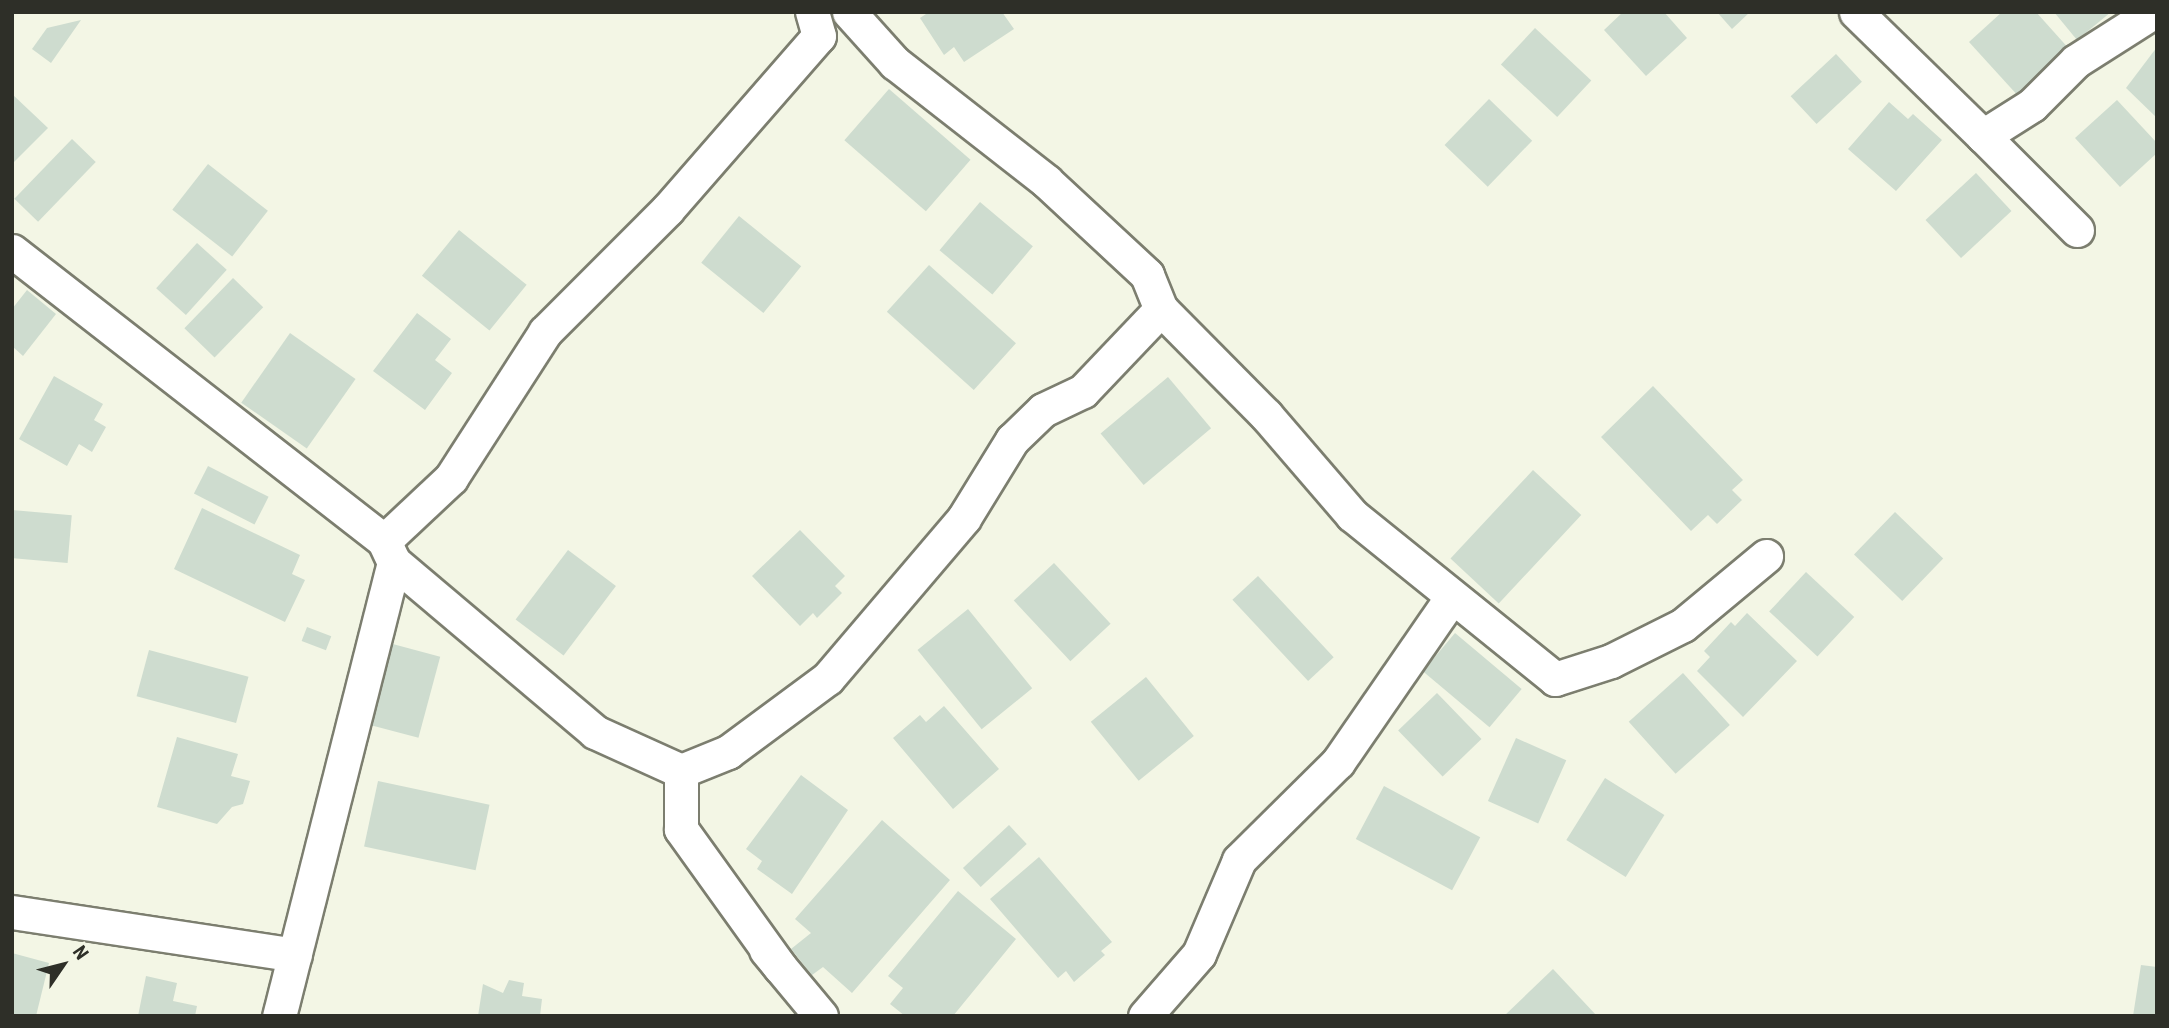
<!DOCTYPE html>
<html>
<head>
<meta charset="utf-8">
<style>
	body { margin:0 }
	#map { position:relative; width:2169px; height:1028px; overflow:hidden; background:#f3f6e5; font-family:"Roboto Condensed",sans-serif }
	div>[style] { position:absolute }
	.building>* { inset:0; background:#cedccf; transform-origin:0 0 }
	.roads { filter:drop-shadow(2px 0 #7c7e6f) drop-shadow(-2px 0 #7c7e6f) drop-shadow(0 2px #7c7e6f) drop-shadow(0 -2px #7c7e6f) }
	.street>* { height:33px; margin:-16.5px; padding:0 16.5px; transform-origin:16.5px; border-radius:16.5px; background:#fff }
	span { translate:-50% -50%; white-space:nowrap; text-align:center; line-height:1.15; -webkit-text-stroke:5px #f3f6e5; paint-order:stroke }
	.frame { position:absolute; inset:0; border:14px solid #2e2f28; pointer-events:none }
	.north { position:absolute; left:28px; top:930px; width:70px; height:70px; -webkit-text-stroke:5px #f3f6e5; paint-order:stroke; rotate:55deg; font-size:19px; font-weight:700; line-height:28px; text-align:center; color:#2e2f28 }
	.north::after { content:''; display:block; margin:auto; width:24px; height:32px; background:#2e2f28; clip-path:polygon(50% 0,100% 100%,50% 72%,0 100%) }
</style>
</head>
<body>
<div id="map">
	<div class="building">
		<i style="clip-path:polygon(929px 12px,1002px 12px,1014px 29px,964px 62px,954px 47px,944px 55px,920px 18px)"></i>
		<i style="clip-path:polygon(1623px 12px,1664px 12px,1687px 38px,1646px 76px,1604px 30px)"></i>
		<i style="clip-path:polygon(1717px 12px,1750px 12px,1732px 29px)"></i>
		<i style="clip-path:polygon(2002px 12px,2036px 12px,2071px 51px,2020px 98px,1969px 42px)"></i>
		<i style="clip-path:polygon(2054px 12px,2111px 12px,2077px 40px)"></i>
		<i style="clip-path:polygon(81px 20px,51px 63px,32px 49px,47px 28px)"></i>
		<i style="left:1535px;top:28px;width:77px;height:50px;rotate:43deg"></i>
		<i style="clip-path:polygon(2157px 47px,2157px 118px,2126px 88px)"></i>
		<i style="left:1836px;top:54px;width:38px;height:62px;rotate:47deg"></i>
		<i style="left:889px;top:89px;width:108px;height:68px;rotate:41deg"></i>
		<i style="clip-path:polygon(12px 94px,48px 128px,12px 164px)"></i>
		<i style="left:1489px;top:99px;width:60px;height:64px;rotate:44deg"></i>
		<i style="clip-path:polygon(2117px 100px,2157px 143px,2157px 153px,2120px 187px,2075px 138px)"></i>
		<i style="clip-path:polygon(1889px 102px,1908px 119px,1913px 114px,1942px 140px,1896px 191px,1848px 149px)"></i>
		<i style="left:72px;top:139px;width:33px;height:83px;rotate:44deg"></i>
		<i style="left:208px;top:164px;width:76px;height:58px;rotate:38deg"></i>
		<i style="left:1976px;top:173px;width:52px;height:69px;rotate:47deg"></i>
		<i style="left:980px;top:202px;width:69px;height:63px;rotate:40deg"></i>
		<i style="left:739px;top:216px;width:80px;height:60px;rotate:39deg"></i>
		<i style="left:459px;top:230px;width:87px;height:59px;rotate:39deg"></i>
		<i style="left:197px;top:243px;width:40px;height:61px;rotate:42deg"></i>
		<i style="left:929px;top:265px;width:117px;height:63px;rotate:42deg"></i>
		<i style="left:233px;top:278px;width:42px;height:70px;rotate:44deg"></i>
		<i style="clip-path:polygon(27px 290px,56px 314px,23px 356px,12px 346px,12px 309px)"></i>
		<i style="clip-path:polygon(417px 313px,451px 339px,435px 360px,452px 373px,425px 410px,373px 371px)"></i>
		<i style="left:290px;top:333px;width:80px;height:85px;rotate:35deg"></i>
		<i style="clip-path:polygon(54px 376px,103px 404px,94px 420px,106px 427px,92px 452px,79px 444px,67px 466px,19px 439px)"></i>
		<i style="left:1168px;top:377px;width:67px;height:88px;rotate:50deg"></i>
		<i style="clip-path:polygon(1653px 386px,1743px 480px,1732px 490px,1742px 500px,1717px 524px,1708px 515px,1691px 531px,1601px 437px)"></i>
		<i style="left:208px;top:466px;width:68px;height:31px;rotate:27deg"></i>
		<i style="left:1533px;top:470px;width:66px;height:121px;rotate:43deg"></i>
		<i style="clip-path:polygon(202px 508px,300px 555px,292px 574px,305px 580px,285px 622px,174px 569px)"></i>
		<i style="left:12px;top:510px;width:60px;height:48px;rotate:5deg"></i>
		<i style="left:1895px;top:512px;width:67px;height:59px;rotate:44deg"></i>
		<i style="clip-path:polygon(800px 530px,845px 576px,835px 586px,842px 593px,817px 618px,813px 613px,800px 626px,752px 576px)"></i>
		<i style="left:568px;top:550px;width:60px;height:87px;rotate:37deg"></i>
		<i style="left:1054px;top:563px;width:83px;height:55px;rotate:47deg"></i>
		<i style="left:1806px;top:572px;width:66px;height:54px;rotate:43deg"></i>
		<i style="left:1258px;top:576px;width:111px;height:35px;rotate:47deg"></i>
		<i style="left:968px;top:609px;width:102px;height:65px;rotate:51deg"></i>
		<i style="clip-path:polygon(1747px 613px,1797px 661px,1743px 717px,1697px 671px,1710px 657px,1704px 651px,1731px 622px,1735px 626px)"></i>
		<i style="left:307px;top:627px;width:26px;height:15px;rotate:21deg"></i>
		<i style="left:1455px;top:633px;width:87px;height:50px;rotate:40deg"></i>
		<i style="left:389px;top:643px;width:53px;height:84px;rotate:15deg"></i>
		<i style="left:149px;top:650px;width:103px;height:48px;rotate:15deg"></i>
		<i style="left:1683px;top:673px;width:70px;height:73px;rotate:48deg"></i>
		<i style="left:1146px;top:677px;width:76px;height:71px;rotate:51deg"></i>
		<i style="left:1437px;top:693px;width:64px;height:54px;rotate:46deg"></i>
		<i style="clip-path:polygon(944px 706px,999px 769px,953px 809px,893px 738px,920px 715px,926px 722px)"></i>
		<i style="clip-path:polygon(177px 737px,238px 754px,231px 776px,250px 781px,243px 804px,232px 807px,217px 824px,157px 807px)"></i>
		<i style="left:1516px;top:738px;width:55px;height:69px;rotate:24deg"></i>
		<i style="clip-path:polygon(801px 775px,848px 810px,792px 894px,757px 869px,762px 861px,746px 849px)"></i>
		<i style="left:1605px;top:778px;width:70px;height:73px;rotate:32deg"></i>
		<i style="left:378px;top:781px;width:114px;height:67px;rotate:12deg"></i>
		<i style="left:1384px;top:786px;width:109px;height:60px;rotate:28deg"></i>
		<i style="clip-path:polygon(882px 820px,950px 880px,852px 993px,823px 967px,812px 975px,791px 949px,811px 933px,819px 940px,795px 919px)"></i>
		<i style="left:1009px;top:825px;width:26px;height:63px;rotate:47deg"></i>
		<i style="clip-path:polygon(1039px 857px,1112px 942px,1101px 951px,1105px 955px,1074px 982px,1066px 971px,1058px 978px,990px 899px)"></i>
		<i style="clip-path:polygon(958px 891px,1016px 939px,953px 1016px,905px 1016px,890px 1004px,903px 988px,888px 976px)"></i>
		<i style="clip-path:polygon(12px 953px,49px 963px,36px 1016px,12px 1016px)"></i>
		<i style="clip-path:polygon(2141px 965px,2157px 967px,2157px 1016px,2133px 1016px)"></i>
		<i style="clip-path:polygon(1553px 969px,1597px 1016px,1504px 1016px)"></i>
		<i style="clip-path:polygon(146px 976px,177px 983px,173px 1001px,197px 1006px,195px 1016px,138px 1016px)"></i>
		<i style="clip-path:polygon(509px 980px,524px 983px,522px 996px,542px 999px,540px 1016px,478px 1016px,483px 984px,503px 993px)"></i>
	</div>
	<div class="roads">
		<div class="street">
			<i style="left:849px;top:12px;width:69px;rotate:48deg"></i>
			<i style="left:895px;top:63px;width:192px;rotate:38deg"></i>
			<i style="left:1046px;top:181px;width:138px;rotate:42.9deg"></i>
			<i style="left:1147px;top:275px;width:37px;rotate:68deg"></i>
			<i style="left:1161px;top:309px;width:149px;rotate:45.3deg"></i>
			<i style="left:1266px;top:415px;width:132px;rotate:49.3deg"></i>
			<i style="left:1352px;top:515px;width:261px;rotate:38.9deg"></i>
			<i style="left:1555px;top:679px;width:59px;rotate:-17.8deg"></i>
			<i style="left:1611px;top:661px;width:80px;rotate:-26.6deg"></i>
			<i style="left:1683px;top:625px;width:108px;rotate:-39.7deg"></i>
			<i style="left:1856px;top:12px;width:177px;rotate:44.3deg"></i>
			<i style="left:2077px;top:230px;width:133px;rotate:-135deg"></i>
			<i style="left:1983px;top:136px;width:58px;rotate:-32.3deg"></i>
			<i style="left:2032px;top:105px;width:62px;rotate:-45deg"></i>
			<i style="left:2076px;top:61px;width:91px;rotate:-32.5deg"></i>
			<i style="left:12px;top:251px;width:472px;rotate:37.9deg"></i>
			<i style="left:384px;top:541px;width:23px;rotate:65deg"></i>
			<i style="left:394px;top:562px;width:468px;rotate:104.2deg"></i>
			<i style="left:384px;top:541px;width:92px;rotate:-43.2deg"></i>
			<i style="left:451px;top:478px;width:174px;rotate:-57.2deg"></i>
			<i style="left:545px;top:332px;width:173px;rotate:-45deg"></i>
			<i style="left:667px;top:210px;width:231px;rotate:-48.9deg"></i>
			<i style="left:819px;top:36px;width:25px;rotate:-106deg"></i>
			<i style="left:394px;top:562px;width:263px;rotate:40.2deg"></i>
			<i style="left:595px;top:732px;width:94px;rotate:24.4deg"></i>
			<i style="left:12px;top:912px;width:286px;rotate:8.6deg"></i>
			<i style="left:766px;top:950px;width:86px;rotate:50.2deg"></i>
			<i style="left:780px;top:967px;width:170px;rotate:-125.7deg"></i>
			<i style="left:681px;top:829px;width:58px;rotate:-90deg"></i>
			<i style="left:681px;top:771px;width:51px;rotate:-22deg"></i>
			<i style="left:728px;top:752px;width:124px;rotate:-36.5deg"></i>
			<i style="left:828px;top:678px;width:210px;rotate:-49.6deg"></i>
			<i style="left:964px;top:518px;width:92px;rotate:-58.4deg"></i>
			<i style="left:1012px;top:440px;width:43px;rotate:-44.1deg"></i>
			<i style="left:1043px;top:410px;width:44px;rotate:-25.4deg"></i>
			<i style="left:1083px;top:391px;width:113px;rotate:-46.4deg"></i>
			<i style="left:1145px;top:1016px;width:82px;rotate:-48.9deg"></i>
			<i style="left:1199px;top:954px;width:102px;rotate:-66.9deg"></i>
			<i style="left:1239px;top:860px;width:139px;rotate:-44.7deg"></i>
			<i style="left:1338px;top:762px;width:199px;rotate:-55.4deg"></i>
		</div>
	</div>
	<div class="frame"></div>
	<div class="north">N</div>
</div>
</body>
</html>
